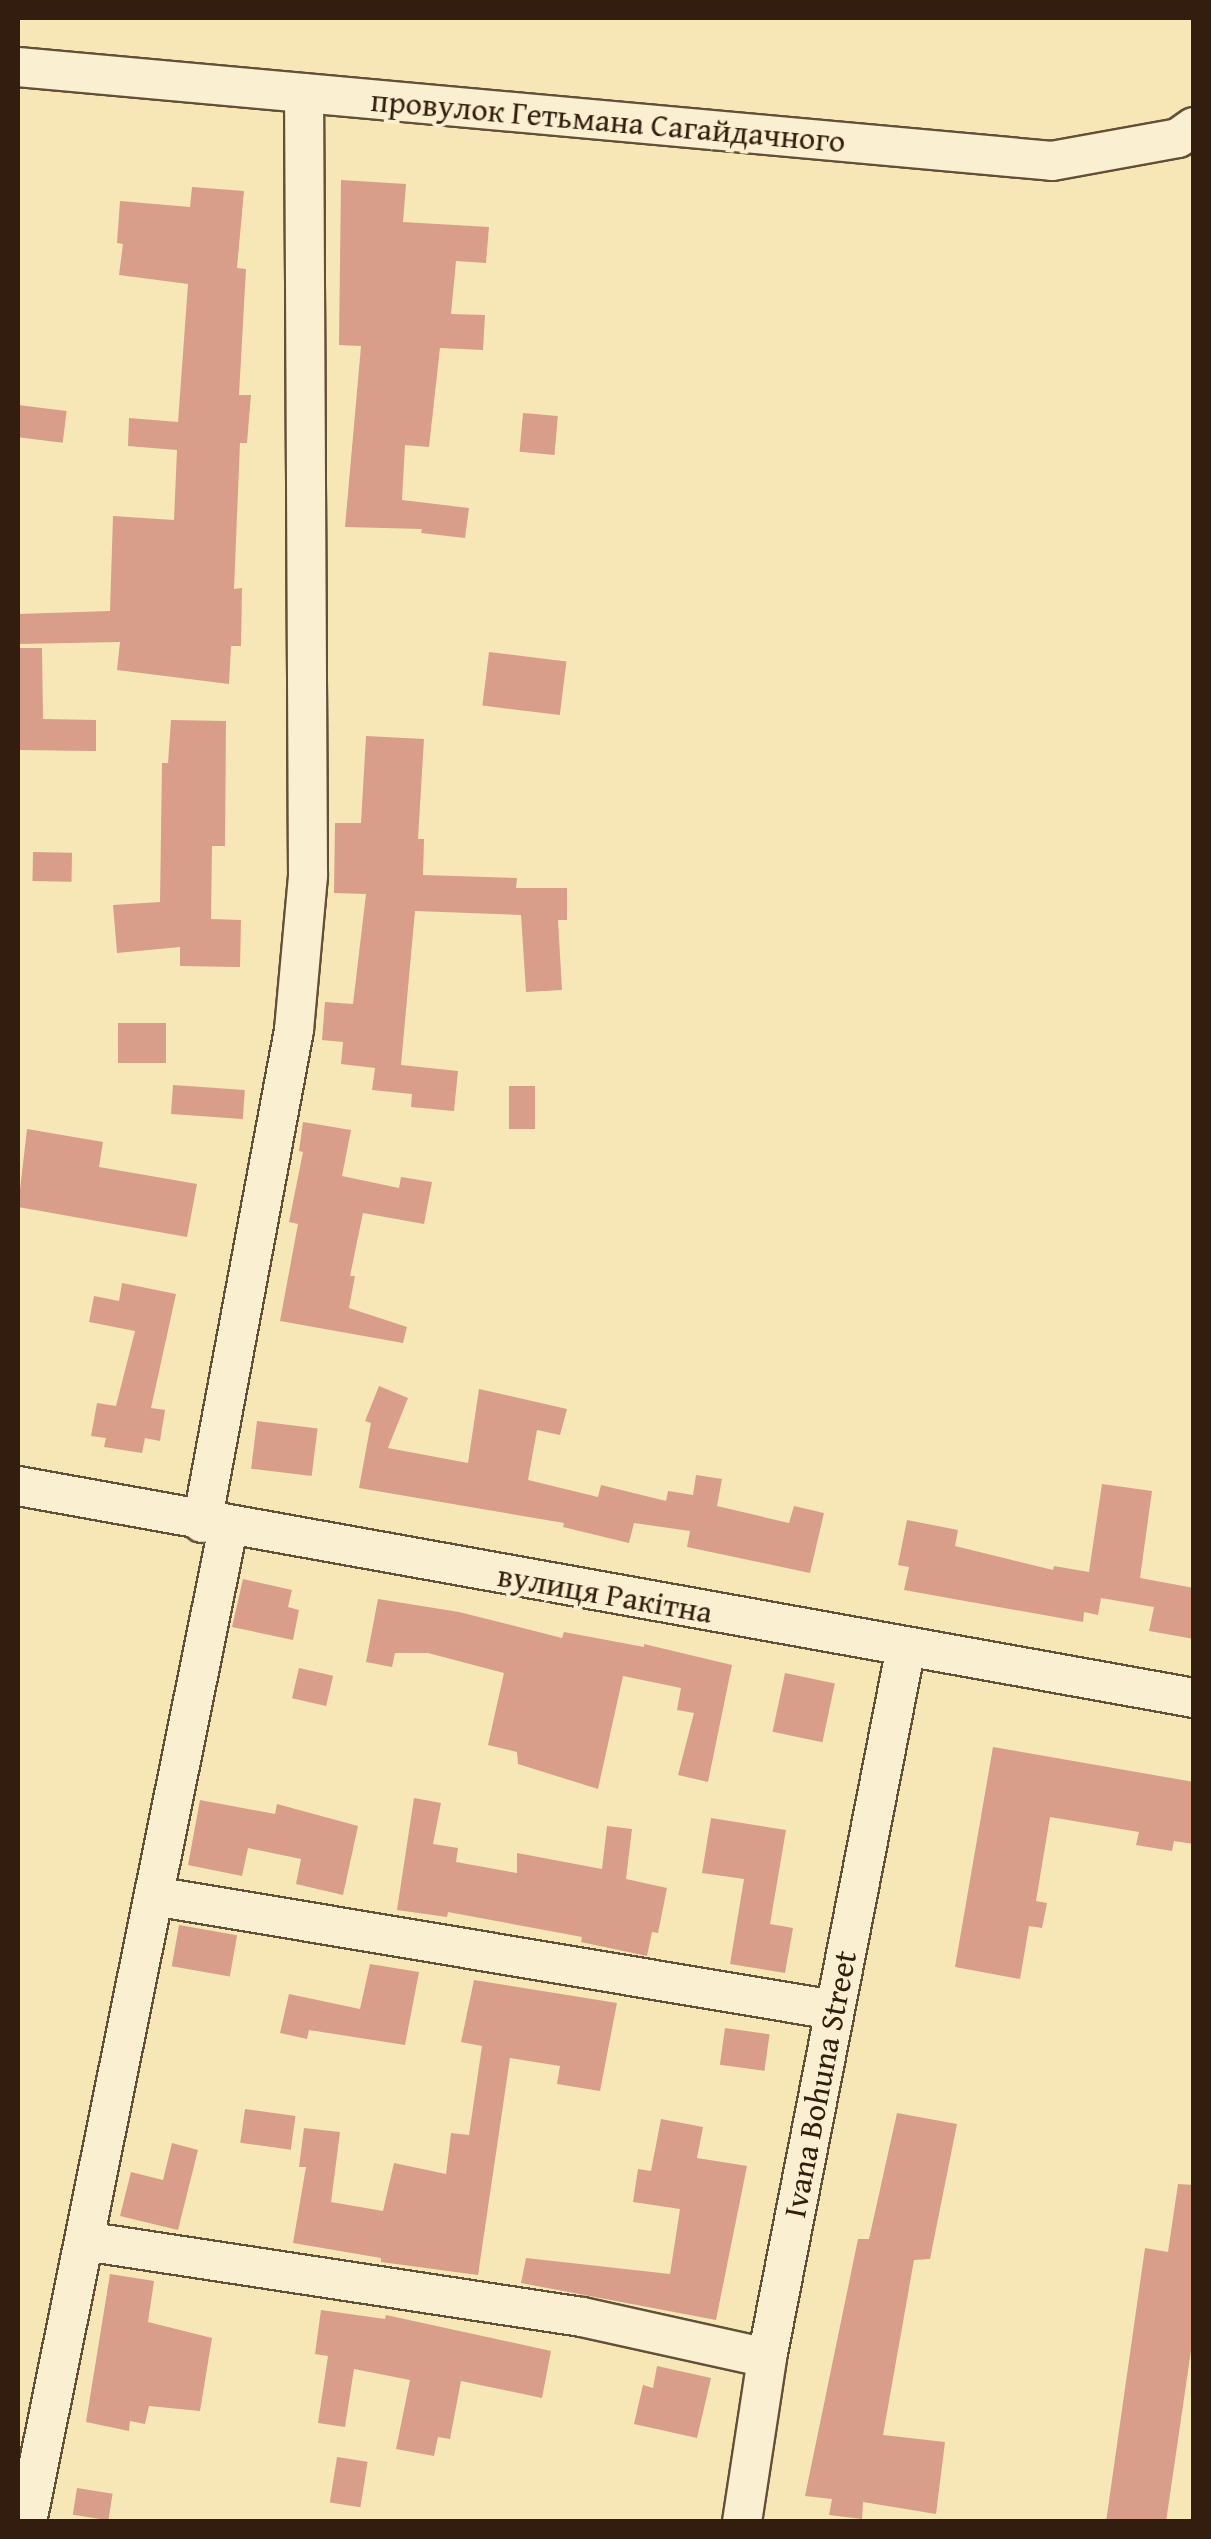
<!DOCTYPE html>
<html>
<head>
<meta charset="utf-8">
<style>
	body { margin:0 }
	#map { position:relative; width:1211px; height:2539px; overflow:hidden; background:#f7e7b6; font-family:"Gentium Book Plus",serif }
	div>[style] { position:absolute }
	.building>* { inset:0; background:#d99e89; transform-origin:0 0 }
	.roads { filter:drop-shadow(2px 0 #635038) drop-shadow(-2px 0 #635038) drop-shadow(0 2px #635038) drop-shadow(0 -2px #635038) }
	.street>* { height:38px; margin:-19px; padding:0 19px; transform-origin:19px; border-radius:19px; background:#faefd0 }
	span { translate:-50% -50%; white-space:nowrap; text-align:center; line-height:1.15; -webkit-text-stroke:8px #faefd0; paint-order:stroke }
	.street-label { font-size:32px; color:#321d0e }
	.frame { position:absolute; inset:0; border:20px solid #321d0e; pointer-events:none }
</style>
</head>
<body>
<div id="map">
	<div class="building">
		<i style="clip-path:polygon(341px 180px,406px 184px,403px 222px,489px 227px,486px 263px,456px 261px,451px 314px,485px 315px,483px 350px,440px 348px,429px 447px,405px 445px,402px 500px,469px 508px,465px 538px,421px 533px,422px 529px,345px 527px,361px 346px,339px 345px)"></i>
		<i style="clip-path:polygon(192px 187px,244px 191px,237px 268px,246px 269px,239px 395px,251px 395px,247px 443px,240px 443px,234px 589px,242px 588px,241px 646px,231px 646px,229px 684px,117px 670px,120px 642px,18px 644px,18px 614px,110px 611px,113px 516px,174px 520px,177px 450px,128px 446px,129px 418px,178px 422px,188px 284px,119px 275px,123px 244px,117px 243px,120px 201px,190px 207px)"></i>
		<i style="left:18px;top:405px;width:49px;height:32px;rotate:7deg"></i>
		<i style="left:523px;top:413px;width:35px;height:39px;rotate:5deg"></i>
		<i style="clip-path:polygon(18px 648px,42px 648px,43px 719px,96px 720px,96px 751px,18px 750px)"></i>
		<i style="left:489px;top:652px;width:78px;height:54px;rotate:7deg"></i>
		<i style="clip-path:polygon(171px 720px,226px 721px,225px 846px,212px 846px,211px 919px,241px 920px,240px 967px,180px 966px,180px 947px,117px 953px,113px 905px,160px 902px,162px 763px,168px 763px)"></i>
		<i style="clip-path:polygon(366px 736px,424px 739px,418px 839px,424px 839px,423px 875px,517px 878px,516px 888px,567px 888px,567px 920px,558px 920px,562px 990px,526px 992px,521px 915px,415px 911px,401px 1065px,458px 1071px,454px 1111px,411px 1107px,412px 1094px,372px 1090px,375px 1068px,341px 1064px,343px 1042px,322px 1040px,325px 1002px,353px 1004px,366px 894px,334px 893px,335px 823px,361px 823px)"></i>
		<i style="left:33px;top:852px;width:39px;height:29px;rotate:1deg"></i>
		<i style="left:118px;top:1023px;width:48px;height:40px"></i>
		<i style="left:173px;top:1085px;width:72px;height:29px;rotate:4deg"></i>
		<i style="left:535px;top:1086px;width:43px;height:26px;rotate:90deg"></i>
		<i style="clip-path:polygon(303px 1122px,351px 1130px,342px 1176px,399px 1188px,401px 1177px,432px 1182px,424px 1224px,363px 1213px,350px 1276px,355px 1276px,349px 1308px,407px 1327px,403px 1343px,280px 1321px,298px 1224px,289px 1222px,303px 1152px,299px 1151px)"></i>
		<i style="clip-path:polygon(27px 1129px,103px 1142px,99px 1167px,197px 1184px,187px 1237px,18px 1207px)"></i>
		<i style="clip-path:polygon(122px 1283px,176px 1294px,151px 1408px,165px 1410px,160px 1441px,145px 1438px,142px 1453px,104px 1447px,106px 1438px,91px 1436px,97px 1403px,116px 1406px,135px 1331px,89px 1322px,94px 1296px,119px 1301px)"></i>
		<i style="clip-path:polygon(379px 1386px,408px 1398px,388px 1448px,468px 1463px,479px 1389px,567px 1409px,560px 1435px,537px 1430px,528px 1480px,598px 1497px,601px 1485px,666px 1501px,668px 1491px,693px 1495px,696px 1475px,722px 1479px,717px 1506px,789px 1523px,794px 1506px,824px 1513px,810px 1573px,687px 1547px,690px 1531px,634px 1523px,629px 1543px,563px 1527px,564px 1523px,359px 1488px,371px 1423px,365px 1421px)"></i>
		<i style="left:257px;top:1421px;width:61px;height:48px;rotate:7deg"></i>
		<i style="clip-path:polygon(1102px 1484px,1152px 1491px,1140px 1578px,1194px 1588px,1194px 1639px,1149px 1631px,1154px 1607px,1101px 1598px,1098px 1615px,1084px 1612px,1083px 1622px,904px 1590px,909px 1567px,898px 1565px,907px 1520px,958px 1530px,955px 1546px,1053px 1570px,1054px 1566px,1089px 1572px)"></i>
		<i style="clip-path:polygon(243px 1579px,292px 1590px,288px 1607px,299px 1610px,293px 1640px,232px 1627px)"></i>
		<i style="clip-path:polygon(378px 1599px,459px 1612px,562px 1638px,564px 1632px,644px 1647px,644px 1644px,732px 1665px,708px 1782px,678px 1775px,694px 1713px,677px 1710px,681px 1688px,623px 1676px,598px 1789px,518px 1764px,517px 1752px,488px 1745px,504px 1673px,428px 1653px,395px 1653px,392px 1667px,366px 1662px)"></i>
		<i style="left:299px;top:1668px;width:35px;height:31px;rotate:13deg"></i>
		<i style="left:785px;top:1673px;width:51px;height:60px;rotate:12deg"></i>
		<i style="clip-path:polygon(993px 1747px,1194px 1782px,1194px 1844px,1174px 1841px,1172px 1851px,1136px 1845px,1139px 1832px,1050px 1817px,1036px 1901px,1047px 1903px,1042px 1928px,1029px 1926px,1020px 1979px,955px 1967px)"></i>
		<i style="clip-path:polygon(414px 1798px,441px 1803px,433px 1844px,458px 1848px,456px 1862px,517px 1873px,517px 1853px,602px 1869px,607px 1826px,632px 1829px,626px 1879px,667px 1888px,658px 1933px,652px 1932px,647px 1956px,581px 1942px,582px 1937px,448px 1912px,447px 1917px,397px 1910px)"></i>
		<i style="clip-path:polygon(200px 1800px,275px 1814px,277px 1804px,358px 1826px,343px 1895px,296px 1884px,301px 1859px,248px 1848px,242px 1876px,188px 1865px)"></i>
		<i style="clip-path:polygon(711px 1818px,786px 1830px,770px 1924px,793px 1928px,785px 1973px,730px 1964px,744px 1879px,702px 1873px)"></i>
		<i style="left:179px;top:1925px;width:59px;height:42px;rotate:10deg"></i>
		<i style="clip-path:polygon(370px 1964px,419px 1972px,405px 2045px,309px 2030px,307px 2039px,280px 2033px,289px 1994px,360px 2009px)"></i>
		<i style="clip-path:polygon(474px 1980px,617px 2003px,600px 2091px,557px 2084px,560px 2066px,510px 2058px,478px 2275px,381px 2262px,381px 2258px,293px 2243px,306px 2167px,299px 2167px,304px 2128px,340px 2132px,331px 2202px,383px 2211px,394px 2163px,446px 2174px,451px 2133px,469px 2135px,482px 2046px,461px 2042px)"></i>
		<i style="left:725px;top:2028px;width:45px;height:37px;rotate:8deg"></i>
		<i style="left:245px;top:2109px;width:51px;height:34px;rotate:8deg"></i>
		<i style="clip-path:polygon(897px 2113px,957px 2124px,930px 2259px,914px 2260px,883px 2435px,945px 2442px,936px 2514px,863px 2502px,862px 2519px,829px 2515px,832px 2499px,805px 2496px,858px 2239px,869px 2239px)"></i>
		<i style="clip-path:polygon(661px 2119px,703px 2127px,697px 2158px,747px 2166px,716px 2320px,521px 2283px,526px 2258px,670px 2274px,680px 2209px,633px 2202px,638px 2169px,651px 2171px)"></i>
		<i style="clip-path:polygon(172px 2143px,198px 2150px,178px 2230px,120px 2216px,131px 2172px,163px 2180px)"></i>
		<i style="clip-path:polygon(1178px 2184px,1194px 2185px,1194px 2330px,1166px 2522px,1106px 2522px,1145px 2248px,1168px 2252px)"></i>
		<i style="clip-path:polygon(110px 2274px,154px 2281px,148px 2322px,212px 2338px,200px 2411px,149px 2406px,145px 2424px,130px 2421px,129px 2431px,86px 2422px)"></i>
		<i style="clip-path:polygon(321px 2310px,385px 2319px,386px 2315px,551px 2351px,542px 2398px,461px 2381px,450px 2439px,438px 2437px,434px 2456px,396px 2449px,410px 2380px,354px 2369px,345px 2427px,318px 2423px,328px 2356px,315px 2354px)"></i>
		<i style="clip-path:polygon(657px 2366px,711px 2378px,697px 2438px,634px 2424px,643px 2385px,653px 2388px)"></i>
		<i style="left:337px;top:2457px;width:31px;height:46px;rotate:9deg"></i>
		<i style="left:77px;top:2488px;width:36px;height:27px;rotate:9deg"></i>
	</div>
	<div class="roads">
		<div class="street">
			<i style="left:18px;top:67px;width:1038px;rotate:5.19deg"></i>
			<i style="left:1052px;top:161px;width:128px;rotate:-10.3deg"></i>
			<i style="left:1178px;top:138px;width:19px;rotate:-35deg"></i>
			<i style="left:18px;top:1486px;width:1195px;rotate:10.22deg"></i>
			<i style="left:202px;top:1523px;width:502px;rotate:-79.43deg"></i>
			<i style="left:294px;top:1030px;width:156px;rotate:-84.8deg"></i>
			<i style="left:308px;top:875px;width:782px;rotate:-90.29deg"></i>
			<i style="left:154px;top:1896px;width:689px;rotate:9.52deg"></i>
			<i style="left:84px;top:2241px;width:504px;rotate:8.68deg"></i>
			<i style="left:582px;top:2317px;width:189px;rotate:12.5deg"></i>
			<i style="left:27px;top:2522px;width:1014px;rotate:-78.57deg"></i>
			<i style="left:742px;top:2522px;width:166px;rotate:-81.3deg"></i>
			<i style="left:767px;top:2358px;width:724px;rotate:-78.94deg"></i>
		</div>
	</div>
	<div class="street-label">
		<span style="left:608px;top:121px;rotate:5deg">провулок Гетьмана Сагайдачного</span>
		<span style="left:605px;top:1594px;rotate:10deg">вулиця Ракітна</span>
		<span style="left:820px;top:2084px;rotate:-79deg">Ivana Bohuna Street</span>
	</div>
	<div class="frame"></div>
</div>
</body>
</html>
